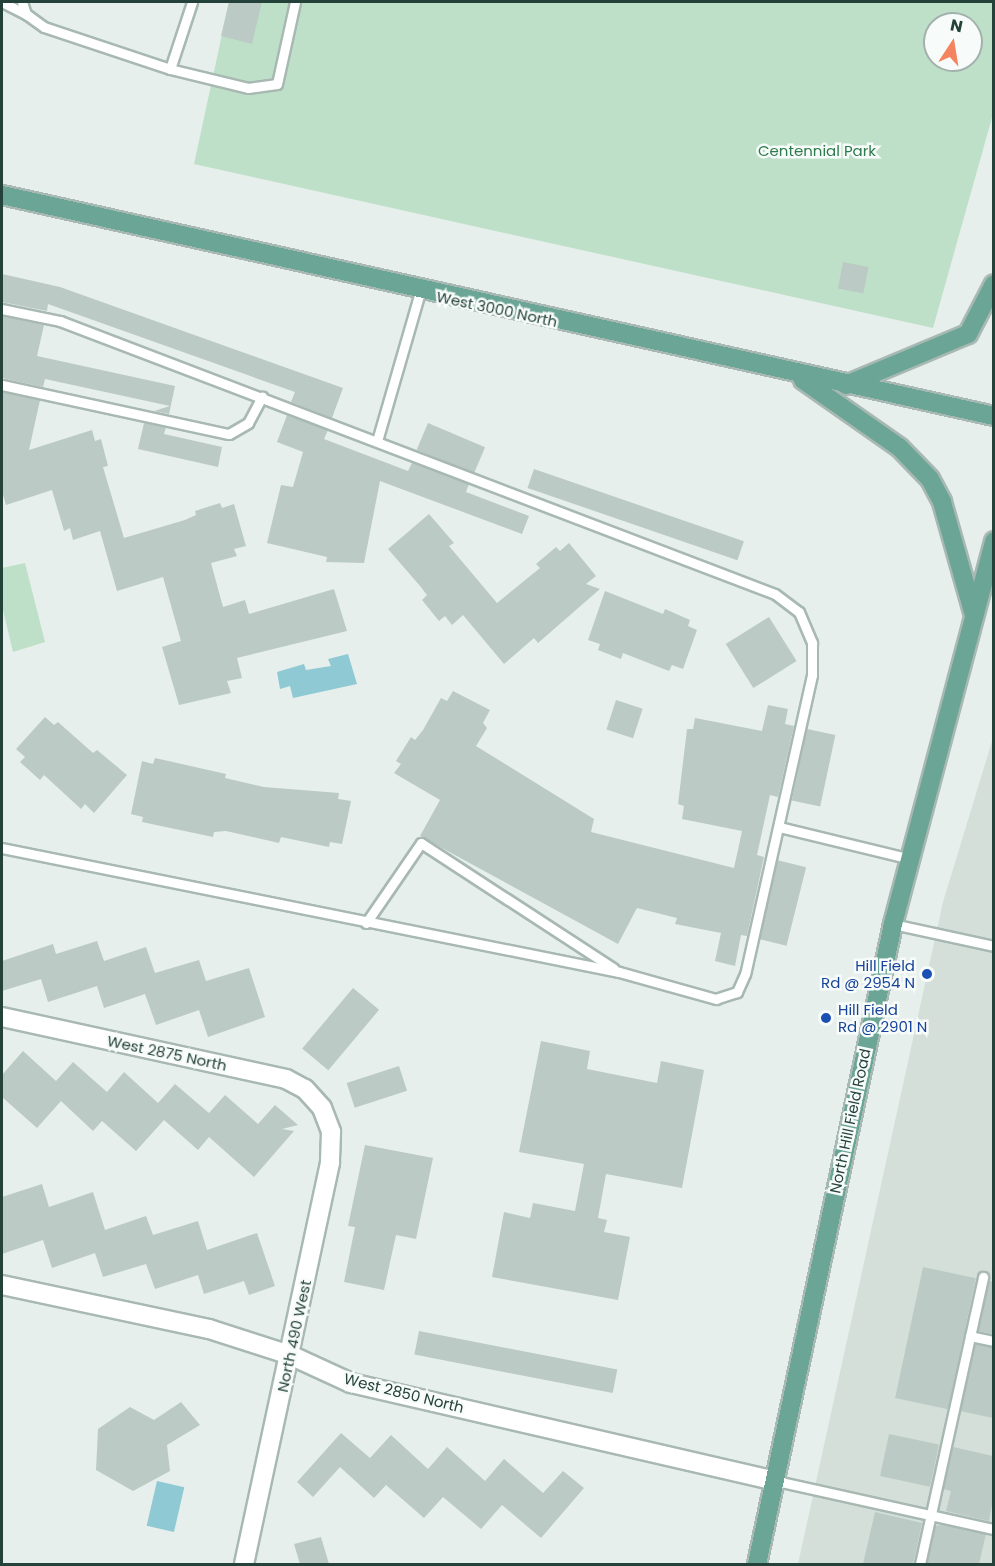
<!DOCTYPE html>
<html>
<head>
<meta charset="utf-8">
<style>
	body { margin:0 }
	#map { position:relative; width:995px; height:1566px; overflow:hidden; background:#e6efeb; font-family:Poppins,sans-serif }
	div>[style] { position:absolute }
	.built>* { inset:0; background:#d4dfda }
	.green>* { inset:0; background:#bfe0c8 }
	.water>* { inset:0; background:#8ec9d4; transform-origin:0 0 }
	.building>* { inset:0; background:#bbcac4; transform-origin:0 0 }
	.roads { filter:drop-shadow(2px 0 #a8b8b2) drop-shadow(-2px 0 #a8b8b2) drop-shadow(0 2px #a8b8b2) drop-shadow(0 -2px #a8b8b2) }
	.service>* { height:9px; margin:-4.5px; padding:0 4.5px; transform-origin:4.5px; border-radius:4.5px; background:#fff }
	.minor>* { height:18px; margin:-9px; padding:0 9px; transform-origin:9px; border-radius:9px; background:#fff }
	.primary>* { height:18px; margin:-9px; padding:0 9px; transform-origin:9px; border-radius:9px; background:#6aa596 }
	.dots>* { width:16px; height:16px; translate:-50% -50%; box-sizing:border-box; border:3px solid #f7fbf9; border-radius:50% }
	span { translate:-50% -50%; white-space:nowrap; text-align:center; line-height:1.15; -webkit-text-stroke:5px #f7fbf9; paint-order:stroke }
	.park-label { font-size:15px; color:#2d7a4b }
	.street-label { font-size:15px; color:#24423a }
	.transit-label { font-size:15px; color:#164399 }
	.right { translate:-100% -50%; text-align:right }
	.left { translate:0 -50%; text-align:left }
	.frame { position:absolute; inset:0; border:3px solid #24423a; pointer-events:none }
	.north { position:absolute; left:923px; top:12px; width:60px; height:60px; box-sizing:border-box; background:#f7fbf9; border:2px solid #a3b1ad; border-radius:50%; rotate:12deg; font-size:16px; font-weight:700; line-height:24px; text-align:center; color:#24423a }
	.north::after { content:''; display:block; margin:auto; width:21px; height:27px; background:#f4845f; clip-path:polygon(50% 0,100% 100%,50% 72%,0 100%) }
</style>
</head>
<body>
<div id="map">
	<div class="built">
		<i style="clip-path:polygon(993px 738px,993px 1564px,798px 1564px,943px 902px)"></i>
	</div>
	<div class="green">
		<i style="clip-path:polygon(evenodd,229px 2px,993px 2px,993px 114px,933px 328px,194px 164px,229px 2px,935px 24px,971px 24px,971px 60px,935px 60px,935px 24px)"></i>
		<i style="clip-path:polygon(25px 563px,45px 642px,13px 652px,2px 606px,2px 568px)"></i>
	</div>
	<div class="water">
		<i style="clip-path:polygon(348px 654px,357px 684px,293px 698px,290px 686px,280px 689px,277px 672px,304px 664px,306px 670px,331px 666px,328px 659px)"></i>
		<i style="left:157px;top:1481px;width:28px;height:46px;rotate:13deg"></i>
	</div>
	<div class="building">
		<i style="clip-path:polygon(229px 2px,262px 2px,252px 44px,221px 36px)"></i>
		<i style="left:843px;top:262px;width:26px;height:27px;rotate:11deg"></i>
		<i style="clip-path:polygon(2px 274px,60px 287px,343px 388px,332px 418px,291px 402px,295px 392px,48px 304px,47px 311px,2px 302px)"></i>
		<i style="clip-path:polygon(2px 316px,44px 325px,37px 356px,175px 386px,169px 414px,154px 411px,170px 406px,45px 379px,43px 387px,2px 378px)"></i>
		<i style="clip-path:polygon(2px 392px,40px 400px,29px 450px,92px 430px,95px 441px,101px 439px,108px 466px,103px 467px,124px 538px,185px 520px,196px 515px,195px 511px,220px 503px,222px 508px,234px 504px,246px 546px,234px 549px,237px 556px,211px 563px,223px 607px,245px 600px,249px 614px,334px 589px,347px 631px,237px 658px,242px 678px,227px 681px,231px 693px,179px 705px,162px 647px,181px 641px,163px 577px,117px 591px,100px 531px,73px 540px,70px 528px,64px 531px,52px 490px,6px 505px,2px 491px)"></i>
		<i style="clip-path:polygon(287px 415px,328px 430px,324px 439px,408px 471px,412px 463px,469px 484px,466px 492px,529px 516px,522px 534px,380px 481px,364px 563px,326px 562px,327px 557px,267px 543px,281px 485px,293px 487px,303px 452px,277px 442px)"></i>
		<i style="clip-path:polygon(144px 423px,166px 427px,164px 434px,222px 447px,218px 467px,138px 449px)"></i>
		<i style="left:428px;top:423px;width:62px;height:29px;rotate:23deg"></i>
		<i style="left:534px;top:469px;width:222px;height:20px;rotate:19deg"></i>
		<i style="clip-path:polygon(429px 514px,454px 543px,449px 546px,497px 603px,540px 568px,536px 564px,556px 547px,560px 551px,569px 543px,596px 576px,586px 584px,600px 589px,538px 643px,534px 638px,504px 664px,463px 615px,452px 625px,445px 616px,439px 621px,422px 600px,427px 595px,420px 586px,388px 549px)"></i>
		<i style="clip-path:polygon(605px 591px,663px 614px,665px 609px,690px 620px,688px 626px,697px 630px,683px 669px,672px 665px,669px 671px,623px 653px,621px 659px,598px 650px,600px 644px,588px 640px)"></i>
		<i style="left:769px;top:617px;width:52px;height:51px;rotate:58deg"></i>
		<i style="clip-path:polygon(453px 691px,490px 710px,483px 723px,487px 728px,476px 746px,594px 819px,591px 832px,734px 868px,742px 831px,682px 819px,684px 806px,678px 804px,687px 729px,693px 729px,695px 718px,762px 731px,768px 705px,788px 709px,785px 724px,794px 726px,778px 797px,770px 795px,757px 855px,764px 857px,747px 936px,741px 935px,735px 966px,715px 961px,721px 933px,675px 924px,677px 918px,637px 908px,618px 944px,420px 836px,440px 800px,394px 773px,401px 764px,396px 761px,411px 737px,415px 740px,423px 730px,441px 698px,447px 701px)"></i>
		<i style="left:616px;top:700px;width:28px;height:31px;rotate:18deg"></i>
		<i style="clip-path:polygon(45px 717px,54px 725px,58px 722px,93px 753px,97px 750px,127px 775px,94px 813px,85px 804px,81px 809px,44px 775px,40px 780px,20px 762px,25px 757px,16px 749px)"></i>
		<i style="left:807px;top:729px;width:29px;height:73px;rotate:12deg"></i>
		<i style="clip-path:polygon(155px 758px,226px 774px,225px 778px,264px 787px,339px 793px,338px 799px,351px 801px,342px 844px,330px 842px,329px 847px,281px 837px,279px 843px,226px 831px,214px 832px,213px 837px,142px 822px,143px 817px,131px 814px,142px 761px,153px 764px)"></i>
		<i style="left:777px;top:860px;width:30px;height:81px;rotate:14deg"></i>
		<i style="clip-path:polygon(97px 941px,104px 961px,146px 947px,155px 973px,199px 960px,206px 981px,249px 968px,265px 1017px,208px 1037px,199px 1010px,156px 1025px,145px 994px,104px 1008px,97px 986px,48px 1002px,41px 979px,2px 991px,2px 961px,53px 944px,56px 954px)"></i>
		<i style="left:353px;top:988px;width:34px;height:79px;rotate:40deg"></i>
		<i style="clip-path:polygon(541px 1041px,590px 1051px,587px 1069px,657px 1083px,661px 1061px,704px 1070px,682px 1188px,606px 1174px,598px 1218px,607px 1220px,604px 1232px,630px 1237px,618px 1300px,492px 1277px,504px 1212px,530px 1218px,533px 1203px,575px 1211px,584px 1164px,519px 1152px)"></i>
		<i style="clip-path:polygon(23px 1051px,56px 1081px,73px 1062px,107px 1092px,124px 1072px,158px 1103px,175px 1084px,209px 1113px,225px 1095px,258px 1124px,275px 1105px,298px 1125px,282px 1129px,294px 1131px,254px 1177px,209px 1137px,198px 1150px,164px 1120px,136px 1151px,102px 1121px,93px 1131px,61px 1101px,37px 1128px,2px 1097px,2px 1075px)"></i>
		<i style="left:399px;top:1066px;width:26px;height:55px;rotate:72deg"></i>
		<i style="clip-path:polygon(365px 1145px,433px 1158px,416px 1239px,396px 1235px,384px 1290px,344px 1282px,355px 1227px,348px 1226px)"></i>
		<i style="clip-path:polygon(42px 1184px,49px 1207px,93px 1192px,105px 1230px,146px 1216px,153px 1235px,198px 1221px,207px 1250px,257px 1233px,275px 1286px,249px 1295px,244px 1281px,204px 1294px,198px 1275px,155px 1289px,146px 1264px,103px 1277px,95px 1253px,52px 1268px,43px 1240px,2px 1254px,2px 1197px)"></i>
		<i style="left:923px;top:1267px;width:54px;height:134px;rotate:12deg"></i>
		<i style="clip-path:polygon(989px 1281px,993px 1282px,993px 1334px,978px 1331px)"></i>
		<i style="left:419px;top:1331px;width:202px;height:24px;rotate:11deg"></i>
		<i style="clip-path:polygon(975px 1344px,993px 1348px,993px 1418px,960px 1411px)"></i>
		<i style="clip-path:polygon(181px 1402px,200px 1425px,167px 1445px,170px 1471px,133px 1491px,96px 1470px,98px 1429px,130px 1407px,154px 1420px)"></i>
		<i style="clip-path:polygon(341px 1433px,370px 1458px,391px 1435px,428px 1469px,447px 1447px,485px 1481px,504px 1459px,543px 1493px,563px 1471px,584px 1488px,541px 1538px,502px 1505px,481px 1529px,443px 1497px,424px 1518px,386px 1485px,374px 1498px,340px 1467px,313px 1497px,297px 1482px)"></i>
		<i style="left:889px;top:1434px;width:51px;height:43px;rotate:12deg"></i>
		<i style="clip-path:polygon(953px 1447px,993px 1456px,993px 1499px,989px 1521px,946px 1511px,951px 1491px,943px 1489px)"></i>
		<i style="clip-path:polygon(875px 1512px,922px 1523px,913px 1564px,863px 1564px)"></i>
		<i style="clip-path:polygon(943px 1525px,986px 1534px,979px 1564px,927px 1564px,935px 1526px)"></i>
		<i style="clip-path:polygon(321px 1537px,329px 1564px,300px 1564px,294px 1544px)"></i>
	</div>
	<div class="roads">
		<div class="service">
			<i style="left:2px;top:2px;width:27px;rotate:27deg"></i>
			<i style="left:22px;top:2px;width:13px;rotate:72deg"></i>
			<i style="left:26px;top:14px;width:22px;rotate:36deg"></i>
			<i style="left:44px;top:27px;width:133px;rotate:18.4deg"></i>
			<i style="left:170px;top:69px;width:80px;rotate:13.7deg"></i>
			<i style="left:248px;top:88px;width:29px;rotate:-8deg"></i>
			<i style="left:277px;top:84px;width:84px;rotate:-77.6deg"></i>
			<i style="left:170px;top:69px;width:71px;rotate:-71.8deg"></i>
			<i style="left:2px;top:309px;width:59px;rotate:11.7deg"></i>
			<i style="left:60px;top:321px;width:765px;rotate:20.9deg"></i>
			<i style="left:775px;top:594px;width:30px;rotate:37deg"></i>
			<i style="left:799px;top:612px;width:34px;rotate:67deg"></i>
			<i style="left:812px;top:643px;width:32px;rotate:90deg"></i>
			<i style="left:812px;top:675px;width:306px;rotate:102.6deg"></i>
			<i style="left:745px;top:974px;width:20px;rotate:114deg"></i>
			<i style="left:737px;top:992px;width:22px;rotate:162deg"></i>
			<i style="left:716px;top:999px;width:101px;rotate:-164.4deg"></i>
			<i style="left:619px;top:972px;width:629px;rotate:-168.64deg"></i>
			<i style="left:2px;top:385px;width:232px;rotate:12.2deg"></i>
			<i style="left:229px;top:434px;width:22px;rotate:-30deg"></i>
			<i style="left:248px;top:423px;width:30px;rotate:-62deg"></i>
			<i style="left:377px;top:441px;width:155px;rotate:-73.9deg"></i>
			<i style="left:779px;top:827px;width:136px;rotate:13.6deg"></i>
			<i style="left:366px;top:923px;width:97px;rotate:-55.5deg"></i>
			<i style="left:421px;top:843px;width:230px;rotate:33.1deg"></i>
			<i style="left:893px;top:924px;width:103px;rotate:12.3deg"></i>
			<i style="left:970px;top:1336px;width:25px;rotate:12deg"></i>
			<i style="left:777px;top:1481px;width:222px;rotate:12.5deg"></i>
			<i style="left:920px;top:1564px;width:294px;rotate:-77.6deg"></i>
		</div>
		<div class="minor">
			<i style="left:2px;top:1017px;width:291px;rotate:12.3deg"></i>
			<i style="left:286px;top:1079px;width:21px;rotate:28deg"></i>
			<i style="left:305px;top:1089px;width:25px;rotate:48deg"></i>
			<i style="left:322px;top:1108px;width:26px;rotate:69deg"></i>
			<i style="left:331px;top:1132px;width:31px;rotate:92deg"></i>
			<i style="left:330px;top:1163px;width:410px;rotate:102.1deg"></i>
			<i style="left:2px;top:1285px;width:212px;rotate:12deg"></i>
			<i style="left:209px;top:1329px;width:85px;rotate:17.8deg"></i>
			<i style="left:290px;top:1355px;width:67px;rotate:24.7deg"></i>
			<i style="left:351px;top:1383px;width:437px;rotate:13deg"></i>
		</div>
		<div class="primary">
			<i style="left:2px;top:195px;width:1016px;rotate:12.56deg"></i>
			<i style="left:803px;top:380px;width:118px;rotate:35deg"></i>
			<i style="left:900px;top:448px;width:43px;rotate:45.9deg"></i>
			<i style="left:930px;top:479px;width:26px;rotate:62deg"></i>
			<i style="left:942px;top:502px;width:117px;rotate:74.2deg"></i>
			<i style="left:846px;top:385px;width:132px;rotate:-22.7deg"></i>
			<i style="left:968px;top:334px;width:56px;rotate:-62.5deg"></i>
			<i style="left:757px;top:1564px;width:654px;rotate:-78deg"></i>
			<i style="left:893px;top:924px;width:396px;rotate:-75.2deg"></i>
		</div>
	</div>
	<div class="dots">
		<i style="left:927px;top:974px;background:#1a4fb4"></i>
		<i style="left:826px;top:1018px;background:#1a4fb4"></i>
	</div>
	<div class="park-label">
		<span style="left:817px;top:151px">Centennial Park</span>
	</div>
	<div class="street-label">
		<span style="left:497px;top:309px;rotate:12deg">West 3000 North</span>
		<span style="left:167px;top:1053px;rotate:12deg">West 2875 North</span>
		<span style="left:850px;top:1121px;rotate:-78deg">North Hill Field Road</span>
		<span style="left:294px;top:1336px;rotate:-78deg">North 490 West</span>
		<span style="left:404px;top:1393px;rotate:14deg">West 2850 North</span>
	</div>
	<div class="transit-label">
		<span class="right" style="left:915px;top:974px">Hill Field<br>Rd @ 2954 N</span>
		<span class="left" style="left:838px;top:1018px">Hill Field<br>Rd @ 2901 N</span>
	</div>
	<div class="frame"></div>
	<div class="north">N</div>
</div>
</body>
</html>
